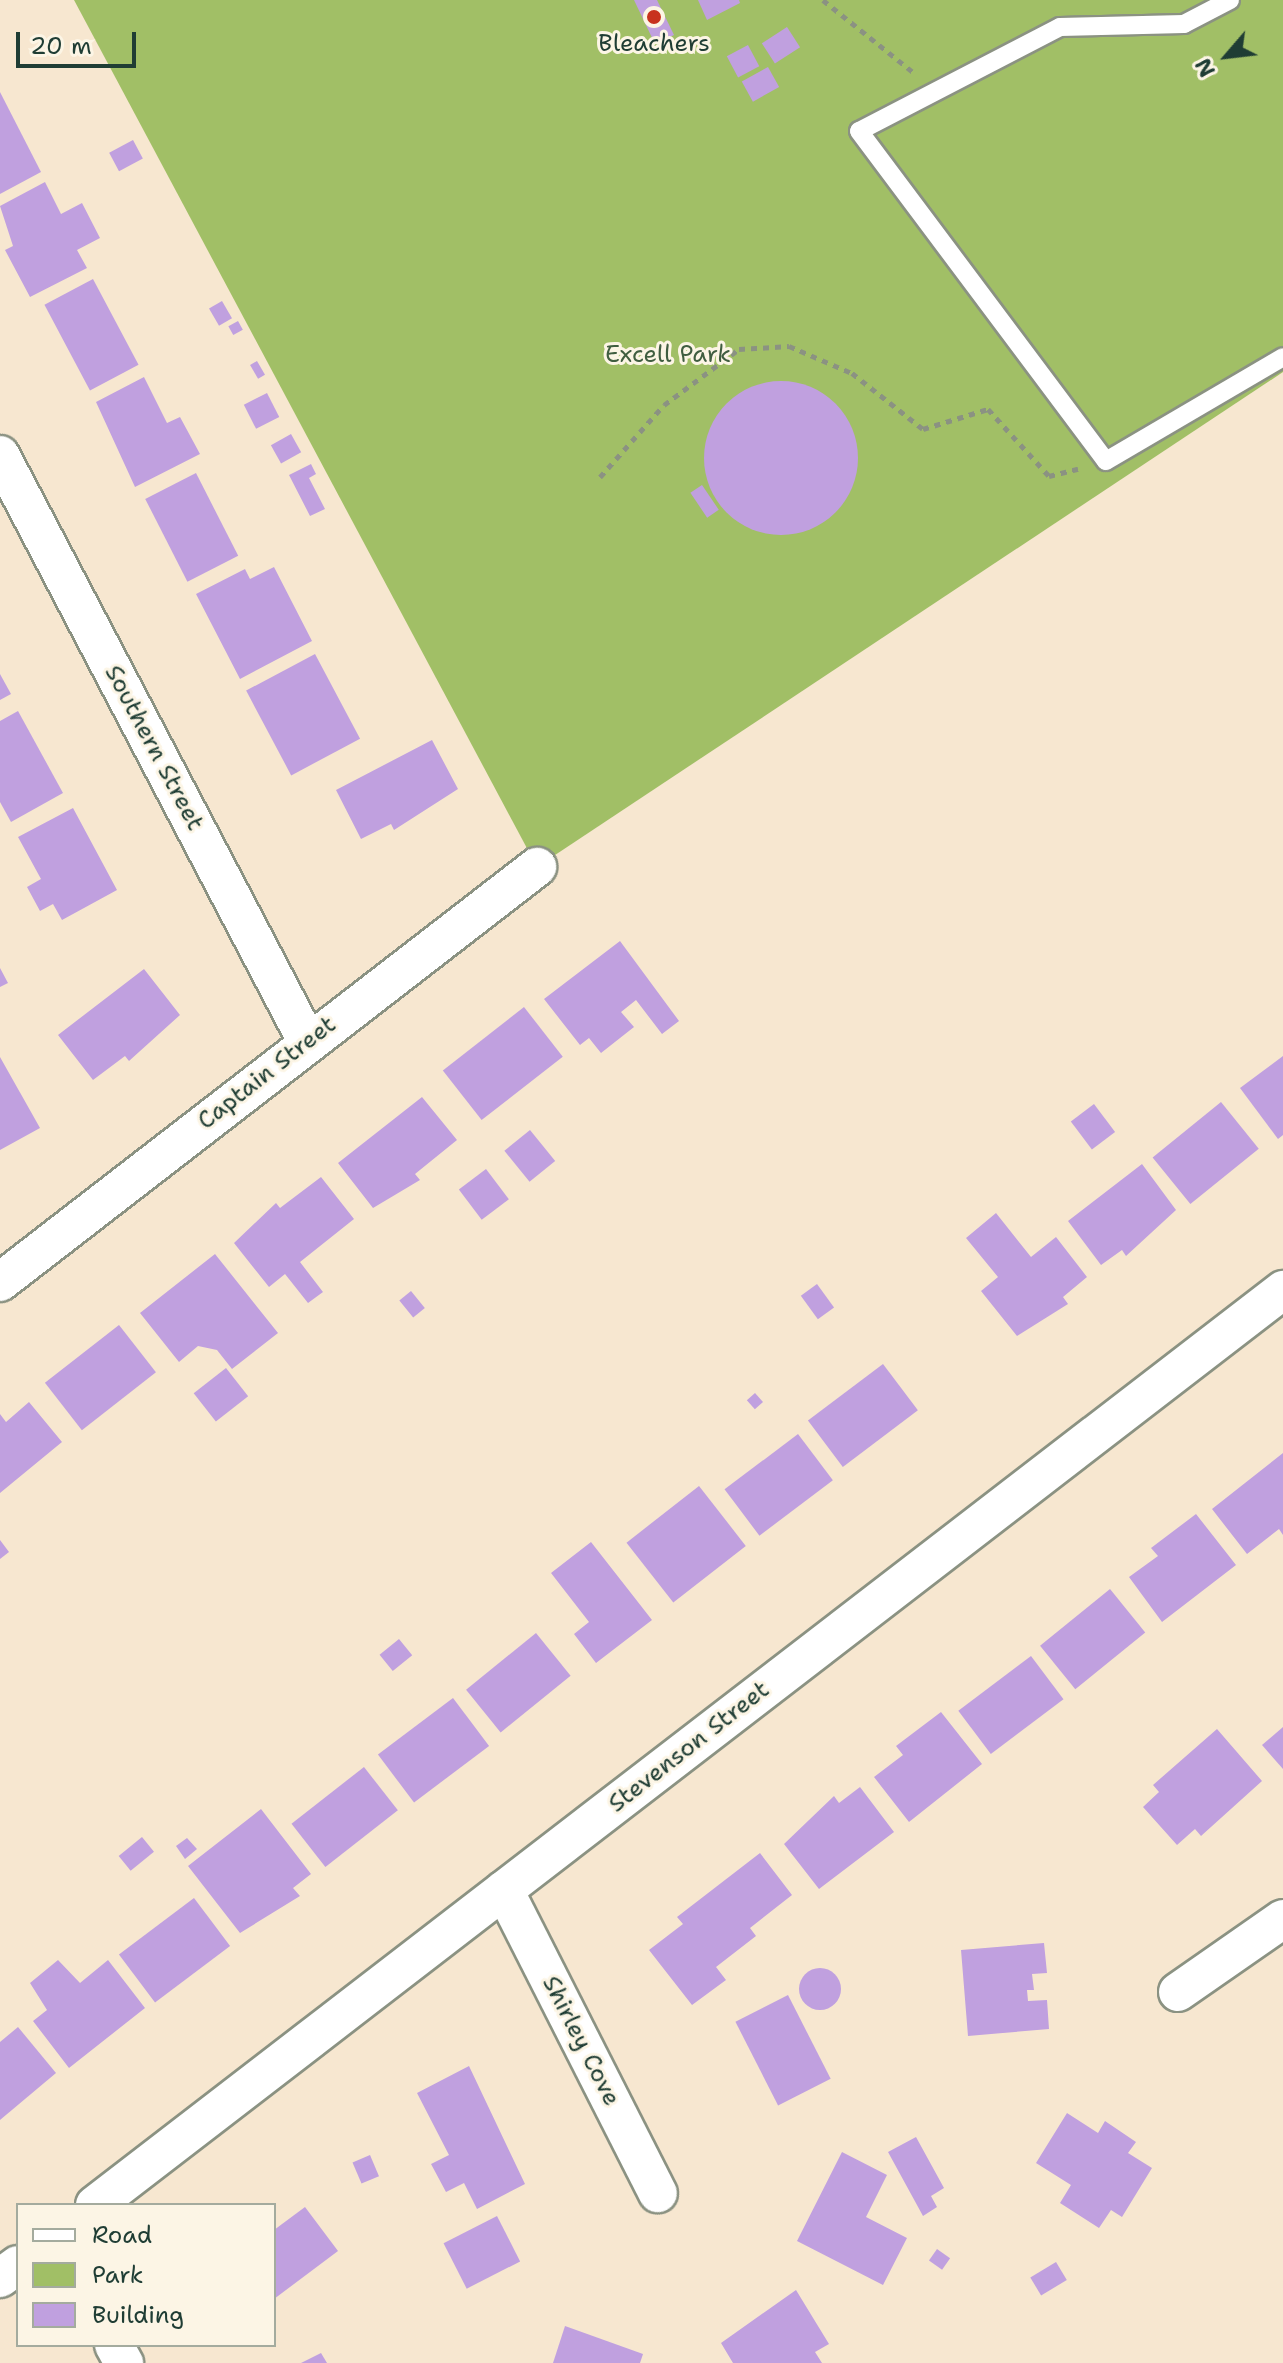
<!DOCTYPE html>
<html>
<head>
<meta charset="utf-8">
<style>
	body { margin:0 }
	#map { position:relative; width:1283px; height:2363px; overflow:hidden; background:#f7e7d0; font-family:"Shantell Sans",sans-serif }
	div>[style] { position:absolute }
	.green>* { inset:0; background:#a1bf66 }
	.building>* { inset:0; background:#c0a0df; transform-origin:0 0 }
	.round { border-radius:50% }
	.path>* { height:5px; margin-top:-2.5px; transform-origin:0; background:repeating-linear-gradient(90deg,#8b9282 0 6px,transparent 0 12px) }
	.roads { filter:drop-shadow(2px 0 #8b9282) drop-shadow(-2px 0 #8b9282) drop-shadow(0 2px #8b9282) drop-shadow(0 -2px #8b9282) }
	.lane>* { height:18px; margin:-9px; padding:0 9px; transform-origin:9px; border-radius:9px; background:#fff }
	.street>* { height:38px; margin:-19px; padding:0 19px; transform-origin:19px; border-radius:19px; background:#fff }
	.dots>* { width:22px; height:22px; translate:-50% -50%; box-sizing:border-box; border:4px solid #fcf5e5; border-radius:50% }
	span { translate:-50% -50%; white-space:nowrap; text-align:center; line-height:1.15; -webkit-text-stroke:6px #fcf5e5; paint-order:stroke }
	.poi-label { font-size:24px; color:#1f3d34 }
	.park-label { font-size:24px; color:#405e40 }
	.street-label { font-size:24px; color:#1f3d34 }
	.legend { position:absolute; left:16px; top:2203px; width:260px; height:144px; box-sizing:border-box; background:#fcf5e5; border:2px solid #a4ab9e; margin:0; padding:10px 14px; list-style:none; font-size:24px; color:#1f3d34 }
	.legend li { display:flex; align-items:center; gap:16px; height:40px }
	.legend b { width:40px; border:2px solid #a4ab9e }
	.north { position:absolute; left:1187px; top:16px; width:80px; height:80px; -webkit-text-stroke:6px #fcf5e5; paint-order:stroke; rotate:242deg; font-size:22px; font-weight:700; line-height:32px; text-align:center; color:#1f3d34 }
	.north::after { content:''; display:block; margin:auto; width:28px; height:36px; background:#1f3d34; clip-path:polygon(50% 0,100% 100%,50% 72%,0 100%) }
	.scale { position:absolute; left:16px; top:32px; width:120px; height:36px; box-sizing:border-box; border:4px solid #1f3d34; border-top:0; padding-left:10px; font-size:24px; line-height:28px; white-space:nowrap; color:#1f3d34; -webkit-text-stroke:6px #fcf5e5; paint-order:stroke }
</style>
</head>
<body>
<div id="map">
	<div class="green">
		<i style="clip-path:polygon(74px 0,1283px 0,1283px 372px,537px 867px)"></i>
	</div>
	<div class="building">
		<i style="clip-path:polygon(634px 0,657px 0,674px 35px,655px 44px)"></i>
		<i style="clip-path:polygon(698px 0,739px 0,740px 3px,707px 20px)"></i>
		<i style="left:787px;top:27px;width:24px;height:30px;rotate:57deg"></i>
		<i style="left:748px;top:45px;width:24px;height:24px;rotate:62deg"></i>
		<i style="left:768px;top:67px;width:23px;height:30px;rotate:61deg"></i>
		<i style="clip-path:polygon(0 92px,41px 172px,0 194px)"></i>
		<i style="left:133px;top:140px;width:21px;height:27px;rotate:62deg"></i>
		<i style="clip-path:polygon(45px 182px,61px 214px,82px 203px,100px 238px,77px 250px,87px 268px,30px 297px,5px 250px,13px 246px,0 206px)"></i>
		<i style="left:93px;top:279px;width:97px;height:55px;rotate:62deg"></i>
		<i style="left:222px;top:301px;width:20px;height:15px;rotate:60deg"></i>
		<i style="left:238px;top:321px;width:10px;height:11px;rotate:61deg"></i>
		<i style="left:257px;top:361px;width:16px;height:8px;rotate:60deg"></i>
		<i style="clip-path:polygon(144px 377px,167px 423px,180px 417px,200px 454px,135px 487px,96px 402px)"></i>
		<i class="round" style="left:704px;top:381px;width:154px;height:154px"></i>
		<i style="left:267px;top:393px;width:27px;height:26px;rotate:63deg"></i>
		<i style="left:291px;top:434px;width:21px;height:23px;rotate:61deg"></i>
		<i style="clip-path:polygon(311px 464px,316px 474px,309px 478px,325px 509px,310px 516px,289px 475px)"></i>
		<i style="left:196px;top:473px;width:93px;height:57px;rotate:63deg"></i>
		<i style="left:702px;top:485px;width:30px;height:14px;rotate:56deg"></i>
		<i style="clip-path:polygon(274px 567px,312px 641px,240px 679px,196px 594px,245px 569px,250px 579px)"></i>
		<i style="left:315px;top:654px;width:96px;height:78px;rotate:62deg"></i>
		<i style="clip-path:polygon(0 674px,11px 694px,0 700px)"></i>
		<i style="clip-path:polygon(18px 711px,63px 793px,11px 822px,0 802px,0 721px)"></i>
		<i style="clip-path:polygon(432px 740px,458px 789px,394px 830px,391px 824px,361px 839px,336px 790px)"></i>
		<i style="clip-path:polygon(73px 808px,117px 890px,62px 920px,53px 904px,40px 911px,27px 887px,41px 879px,18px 837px)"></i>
		<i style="clip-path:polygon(620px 941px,679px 1021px,662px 1034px,636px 1000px,621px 1012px,634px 1027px,601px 1053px,589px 1038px,580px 1045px,544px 999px)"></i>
		<i style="clip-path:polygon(0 968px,8px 983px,0 987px)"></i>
		<i style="clip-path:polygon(144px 969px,180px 1015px,129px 1061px,125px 1056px,93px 1080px,58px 1035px)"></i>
		<i style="left:524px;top:1007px;width:63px;height:103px;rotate:52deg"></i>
		<i style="clip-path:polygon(1283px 1056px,1283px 1135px,1278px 1139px,1240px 1088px)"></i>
		<i style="clip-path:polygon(0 1057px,40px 1128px,0 1150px)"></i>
		<i style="clip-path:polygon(422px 1097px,457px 1140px,415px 1174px,420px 1180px,373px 1208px,338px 1163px)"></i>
		<i style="left:1221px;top:1102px;width:60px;height:88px;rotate:51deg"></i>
		<i style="left:1094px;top:1104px;width:35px;height:29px;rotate:53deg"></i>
		<i style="left:530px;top:1130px;width:40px;height:33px;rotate:51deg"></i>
		<i style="clip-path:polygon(1142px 1164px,1176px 1210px,1126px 1256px,1122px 1250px,1101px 1265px,1068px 1221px)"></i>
		<i style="left:486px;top:1169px;width:38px;height:34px;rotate:53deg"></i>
		<i style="clip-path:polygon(321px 1177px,354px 1219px,300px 1262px,323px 1292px,308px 1303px,285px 1274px,269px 1287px,234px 1243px,276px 1203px,280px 1208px)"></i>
		<i style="clip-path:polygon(996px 1213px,1031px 1257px,1056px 1237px,1087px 1277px,1063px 1297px,1068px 1304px,1017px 1336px,981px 1291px,998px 1277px,966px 1238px)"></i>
		<i style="clip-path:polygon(215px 1254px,278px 1333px,232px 1369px,217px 1350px,198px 1346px,179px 1362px,140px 1313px)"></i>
		<i style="left:817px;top:1284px;width:29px;height:20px;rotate:54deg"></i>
		<i style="left:411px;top:1291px;width:22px;height:15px;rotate:51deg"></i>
		<i style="left:119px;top:1325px;width:60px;height:94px;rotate:52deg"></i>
		<i style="left:883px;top:1364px;width:58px;height:94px;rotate:53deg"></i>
		<i style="left:226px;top:1368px;width:36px;height:41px;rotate:52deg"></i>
		<i style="left:755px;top:1393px;width:12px;height:11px;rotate:48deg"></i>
		<i style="clip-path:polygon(29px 1402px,62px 1442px,0 1493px,0 1414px,6px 1422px)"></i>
		<i style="left:798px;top:1434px;width:58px;height:92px;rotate:53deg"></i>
		<i style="clip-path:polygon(1283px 1453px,1283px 1535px,1279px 1529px,1247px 1554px,1212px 1509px)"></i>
		<i style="left:699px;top:1486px;width:76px;height:92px;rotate:52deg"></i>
		<i style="clip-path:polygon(1196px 1514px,1236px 1565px,1162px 1622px,1129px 1577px,1158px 1556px,1151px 1548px)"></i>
		<i style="clip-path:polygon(0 1540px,9px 1552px,0 1559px)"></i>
		<i style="clip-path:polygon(591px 1542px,652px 1620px,596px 1663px,574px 1634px,589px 1622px,551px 1573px)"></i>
		<i style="left:1110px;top:1589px;width:56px;height:90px;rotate:51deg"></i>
		<i style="left:536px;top:1633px;width:55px;height:90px;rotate:51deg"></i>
		<i style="left:399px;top:1639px;width:21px;height:25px;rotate:51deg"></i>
		<i style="left:1031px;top:1656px;width:54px;height:91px;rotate:53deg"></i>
		<i style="left:453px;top:1698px;width:60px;height:94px;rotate:53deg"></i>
		<i style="clip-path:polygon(941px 1712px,982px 1764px,909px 1822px,874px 1777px,903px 1755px,896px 1746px)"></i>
		<i style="clip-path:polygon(1283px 1727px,1283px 1769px,1262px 1745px)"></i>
		<i style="clip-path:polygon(1217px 1729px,1262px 1781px,1201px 1836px,1195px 1829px,1177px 1845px,1143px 1807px,1159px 1792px,1153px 1785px)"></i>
		<i style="left:364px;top:1767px;width:55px;height:92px;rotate:52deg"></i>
		<i style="clip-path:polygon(860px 1787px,894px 1832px,819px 1889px,784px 1844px,834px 1796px,839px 1803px)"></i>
		<i style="clip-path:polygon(261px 1809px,311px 1874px,293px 1888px,300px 1896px,240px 1933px,188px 1866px)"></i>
		<i style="left:142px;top:1837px;width:19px;height:30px;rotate:51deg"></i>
		<i style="clip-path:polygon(187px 1838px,197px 1849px,185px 1859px,176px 1846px)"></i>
		<i style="clip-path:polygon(760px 1853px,792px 1895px,750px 1928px,756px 1936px,716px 1967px,726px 1980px,692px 2005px,649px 1950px,683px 1924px,677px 1917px)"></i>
		<i style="left:194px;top:1898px;width:60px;height:94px;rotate:53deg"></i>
		<i style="clip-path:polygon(1044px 1943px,1047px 1973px,1032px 1974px,1034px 1990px,1027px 1990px,1028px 2001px,1047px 2000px,1049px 2029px,968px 2036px,961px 1950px)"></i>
		<i style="clip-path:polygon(58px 1960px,80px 1983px,108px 1960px,145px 2008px,69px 2068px,33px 2021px,47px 2010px,30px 1983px)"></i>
		<i class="round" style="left:799px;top:1968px;width:42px;height:42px"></i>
		<i style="left:788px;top:1995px;width:94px;height:59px;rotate:63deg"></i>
		<i style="clip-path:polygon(18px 2027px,56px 2073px,0 2120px,0 2042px)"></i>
		<i style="clip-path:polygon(469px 2066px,525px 2184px,477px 2209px,464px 2183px,446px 2192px,431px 2164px,449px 2155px,417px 2093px)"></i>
		<i style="clip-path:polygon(1067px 2113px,1098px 2133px,1105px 2121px,1136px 2142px,1128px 2153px,1152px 2168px,1122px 2217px,1111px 2210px,1099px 2228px,1060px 2203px,1071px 2185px,1036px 2163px)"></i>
		<i style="clip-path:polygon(916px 2137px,944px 2188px,931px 2196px,937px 2207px,923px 2216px,888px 2152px)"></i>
		<i style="clip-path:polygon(842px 2152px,887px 2175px,866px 2217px,907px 2238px,883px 2285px,797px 2241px)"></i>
		<i style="left:370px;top:2155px;width:23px;height:19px;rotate:67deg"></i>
		<i style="clip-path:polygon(305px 2207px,338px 2251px,274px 2299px,274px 2230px)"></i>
		<i style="left:497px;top:2216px;width:51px;height:60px;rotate:63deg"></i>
		<i style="left:937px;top:2249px;width:16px;height:14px;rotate:35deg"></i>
		<i style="left:1056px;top:2262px;width:21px;height:30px;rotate:59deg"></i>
		<i style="clip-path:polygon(796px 2290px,829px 2344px,815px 2352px,822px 2363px,733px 2363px,721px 2343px)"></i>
		<i style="clip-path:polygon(565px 2326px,643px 2354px,640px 2363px,553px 2363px)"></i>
		<i style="clip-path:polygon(321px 2353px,327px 2363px,301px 2363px)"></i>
	</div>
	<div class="path">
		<i style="left:823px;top:0;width:117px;rotate:38.7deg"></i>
		<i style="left:600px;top:477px;width:96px;rotate:-48.4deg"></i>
		<i style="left:664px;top:405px;width:94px;rotate:-36.7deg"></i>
		<i style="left:739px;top:349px;width:50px;rotate:-3.4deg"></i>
		<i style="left:789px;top:346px;width:69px;rotate:23.2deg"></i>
		<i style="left:852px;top:373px;width:90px;rotate:38.3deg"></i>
		<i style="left:923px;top:429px;width:68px;rotate:-17.1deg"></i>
		<i style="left:988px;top:409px;width:91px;rotate:47.7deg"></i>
		<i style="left:1049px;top:476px;width:30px;rotate:-14deg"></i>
	</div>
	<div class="roads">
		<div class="lane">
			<i style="left:1230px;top:0;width:52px;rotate:152.4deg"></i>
			<i style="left:1184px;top:24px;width:124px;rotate:178.6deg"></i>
			<i style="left:1060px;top:27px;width:226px;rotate:152.6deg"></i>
			<i style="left:859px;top:131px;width:412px;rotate:53.2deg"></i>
			<i style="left:1106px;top:461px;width:205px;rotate:-30.4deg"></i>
		</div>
		<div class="street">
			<i style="left:0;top:455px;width:662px;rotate:62.35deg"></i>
			<i style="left:0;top:1282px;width:679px;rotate:-37.7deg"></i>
			<i style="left:504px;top:1890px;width:340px;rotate:63.1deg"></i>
			<i style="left:1178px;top:1992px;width:128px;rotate:-34.8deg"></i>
			<i style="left:95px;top:2205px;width:1500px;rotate:-37.6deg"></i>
			<i style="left:0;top:2278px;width:22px;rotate:-36deg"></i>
			<i style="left:114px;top:2345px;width:21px;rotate:61deg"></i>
		</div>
	</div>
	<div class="dots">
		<i style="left:654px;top:17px;background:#c8321e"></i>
	</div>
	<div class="poi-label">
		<span style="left:654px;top:44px">Bleachers</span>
	</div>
	<div class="park-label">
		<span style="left:668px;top:355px">Excell Park</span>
	</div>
	<div class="street-label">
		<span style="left:154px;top:748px;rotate:62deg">Southern Street</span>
		<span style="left:267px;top:1073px;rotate:-38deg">Captain Street</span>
		<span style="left:689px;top:1747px;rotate:-38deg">Stevenson Street</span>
		<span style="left:581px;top:2041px;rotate:63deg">Shirley Cove</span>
	</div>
	<ul class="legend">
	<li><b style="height:10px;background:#fff"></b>Road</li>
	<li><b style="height:22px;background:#a1bf66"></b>Park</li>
	<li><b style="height:22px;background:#c0a0df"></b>Building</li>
	</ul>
	<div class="north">N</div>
	<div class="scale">20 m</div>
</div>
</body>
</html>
